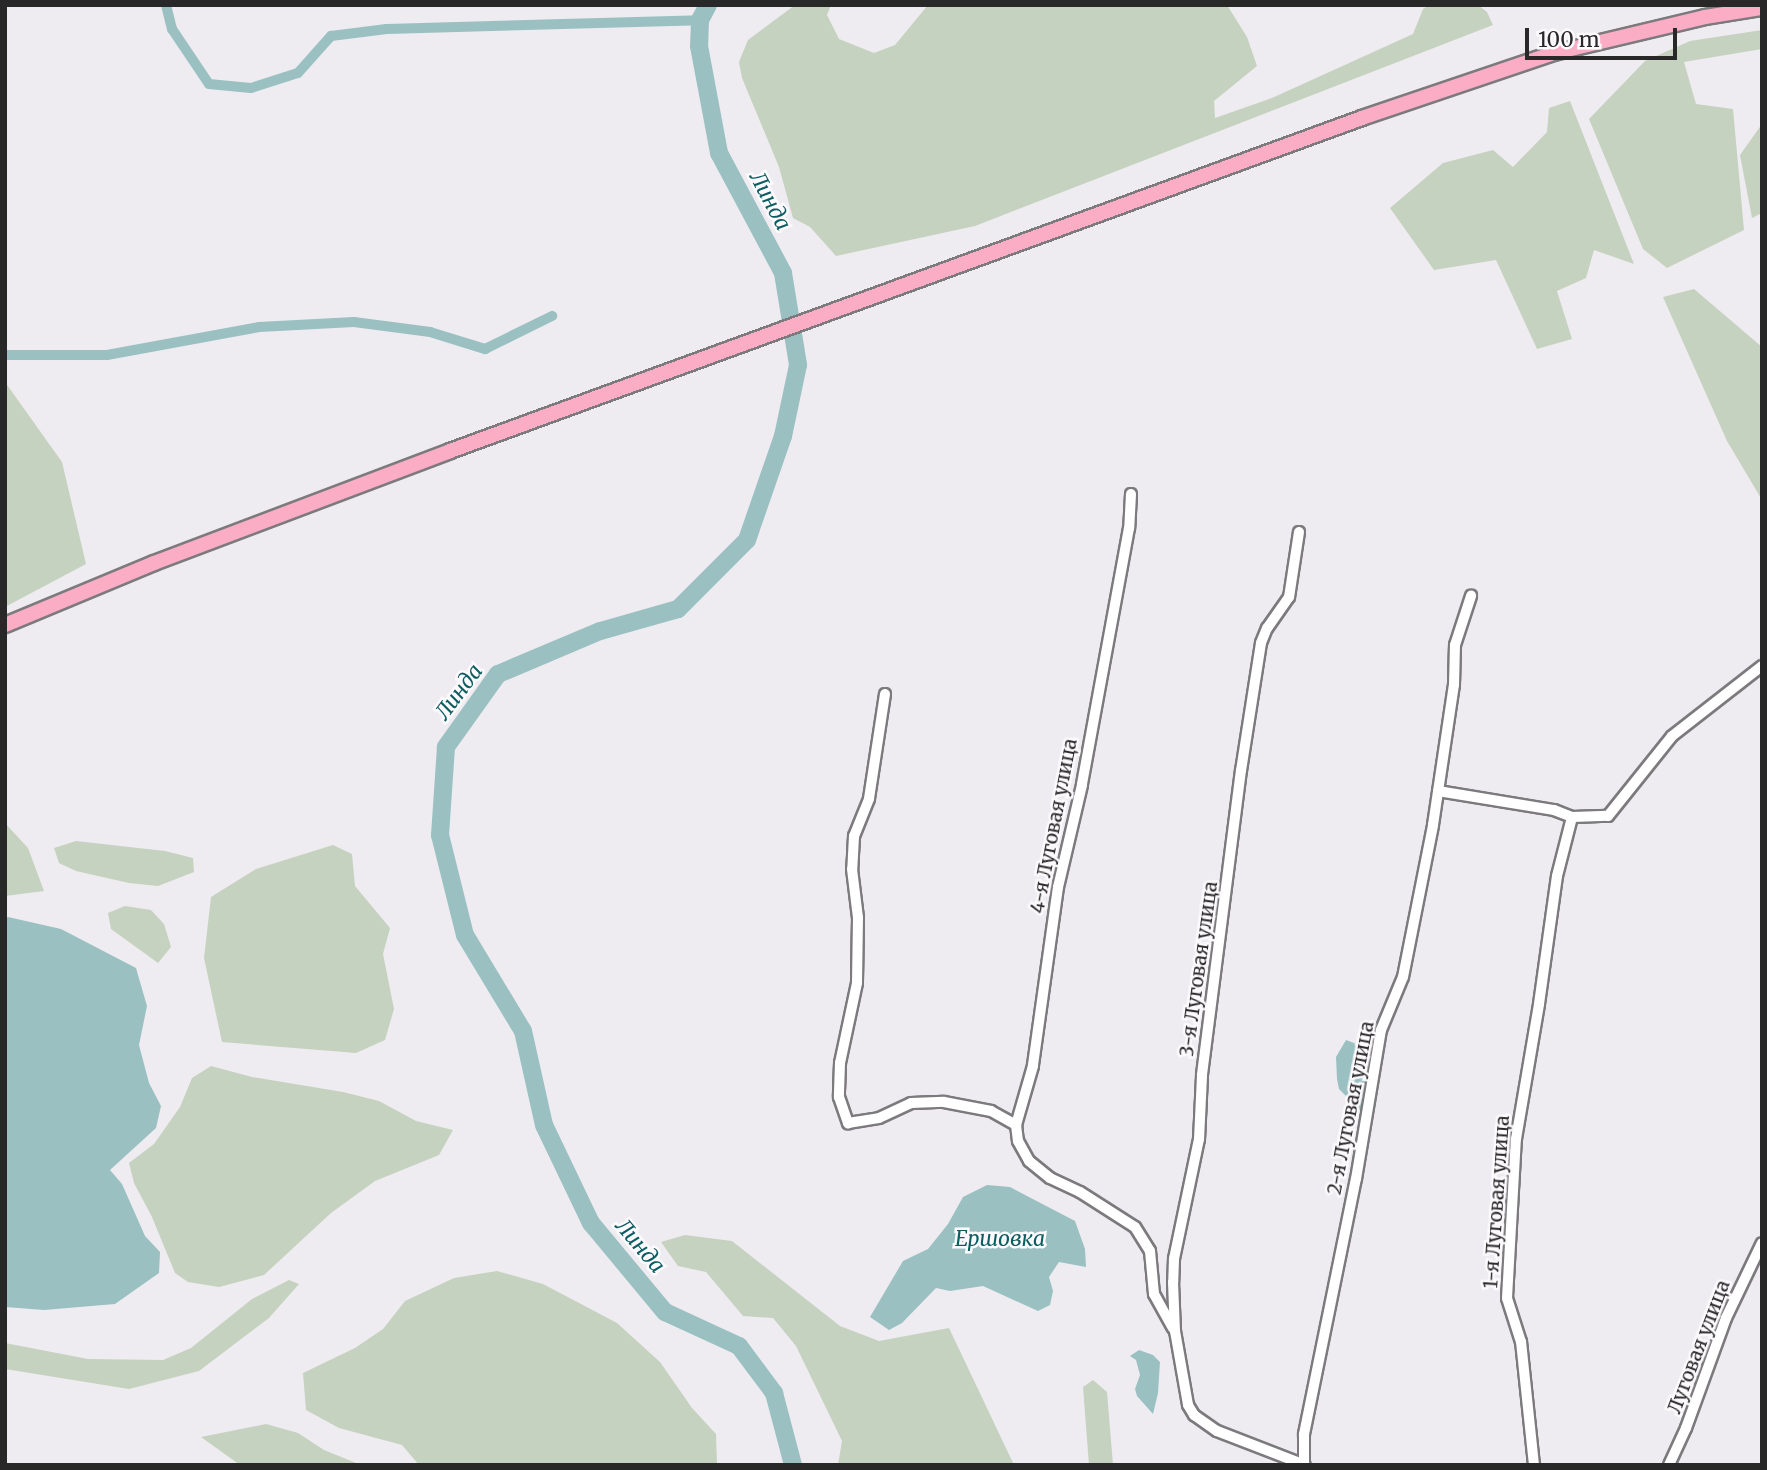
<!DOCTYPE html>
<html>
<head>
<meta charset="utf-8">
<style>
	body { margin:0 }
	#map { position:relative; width:1767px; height:1470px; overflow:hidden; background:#eeecf0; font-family:Merriweather,serif }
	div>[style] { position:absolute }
	.green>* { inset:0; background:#c5d2c0 }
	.water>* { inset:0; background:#9ac0c1 }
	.canal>* { height:10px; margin:-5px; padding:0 5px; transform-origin:5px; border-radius:5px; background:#9ac0c1 }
	.river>* { height:18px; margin:-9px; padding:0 9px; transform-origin:9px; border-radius:9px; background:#9ac0c1 }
	.roads { filter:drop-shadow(2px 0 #7c7a7d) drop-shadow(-2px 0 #7c7a7d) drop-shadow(0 2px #7c7a7d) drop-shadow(0 -2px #7c7a7d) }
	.minor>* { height:10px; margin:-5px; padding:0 5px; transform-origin:5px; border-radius:5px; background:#fff }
	.major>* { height:14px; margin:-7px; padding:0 7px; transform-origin:7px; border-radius:7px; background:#faadc5 }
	span { translate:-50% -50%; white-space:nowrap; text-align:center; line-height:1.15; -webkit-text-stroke:5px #fcfafd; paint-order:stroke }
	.street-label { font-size:19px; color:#292829 }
	.water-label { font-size:21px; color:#0c5d60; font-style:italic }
	.frame { position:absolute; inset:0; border:7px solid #292829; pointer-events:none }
	.scale { position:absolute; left:1525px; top:28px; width:152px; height:32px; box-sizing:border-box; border:4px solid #292829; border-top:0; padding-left:9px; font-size:21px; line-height:24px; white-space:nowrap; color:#292829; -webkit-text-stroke:5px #fcfafd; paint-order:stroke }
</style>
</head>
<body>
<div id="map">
	<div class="green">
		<i style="clip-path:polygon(795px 5px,831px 5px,827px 15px,839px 39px,874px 53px,895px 45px,928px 5px,1227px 5px,1247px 37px,1257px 66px,1214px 101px,1215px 118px,1272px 98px,1413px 34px,1423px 9px,1429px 5px,1478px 5px,1487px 12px,1493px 25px,975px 226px,836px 256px,810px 227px,793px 218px,779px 167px,742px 78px,739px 62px,748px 40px)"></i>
		<i style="clip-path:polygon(1762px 30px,1762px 49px,1684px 62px,1696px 104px,1733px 109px,1744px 230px,1667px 268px,1643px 249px,1589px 119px,1645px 61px,1690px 41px)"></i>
		<i style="clip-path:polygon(1570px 101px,1634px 264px,1594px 250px,1586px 278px,1557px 291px,1572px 339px,1537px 349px,1496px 260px,1434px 270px,1390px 208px,1443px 163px,1493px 150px,1513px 167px,1547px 132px,1549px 108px)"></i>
		<i style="clip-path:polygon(1762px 124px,1762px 213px,1752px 218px,1740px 155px)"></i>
		<i style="clip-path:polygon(1694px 289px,1762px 347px,1762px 500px,1727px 441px,1663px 297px)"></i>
		<i style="clip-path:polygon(5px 382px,62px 462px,86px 564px,5px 607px)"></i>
		<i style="clip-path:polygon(5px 823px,28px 848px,44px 891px,5px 896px)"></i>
		<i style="clip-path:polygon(76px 841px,165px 851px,193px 858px,194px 872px,158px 886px,129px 883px,76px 871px,59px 863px,54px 848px)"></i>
		<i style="clip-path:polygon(333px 845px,352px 854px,355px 886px,390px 928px,383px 954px,394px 1009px,385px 1040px,356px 1053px,222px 1042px,204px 958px,211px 897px,256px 869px)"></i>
		<i style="clip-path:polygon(125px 906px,151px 910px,164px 924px,171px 947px,158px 963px,111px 929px,108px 913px)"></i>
		<i style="clip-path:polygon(211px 1066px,252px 1077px,343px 1092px,379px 1101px,416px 1121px,453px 1130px,439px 1155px,375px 1181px,331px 1213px,264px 1275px,219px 1287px,188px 1282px,175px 1273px,152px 1217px,134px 1183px,129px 1163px,154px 1144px,180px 1107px,192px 1078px)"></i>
		<i style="clip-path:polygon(685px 1235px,732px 1241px,840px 1326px,879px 1341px,949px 1328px,1014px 1465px,838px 1465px,842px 1441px,796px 1346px,773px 1318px,743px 1316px,706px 1272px,678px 1266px,661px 1242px)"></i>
		<i style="clip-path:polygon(497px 1271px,543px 1284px,617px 1323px,660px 1362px,692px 1408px,716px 1434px,717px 1465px,419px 1465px,402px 1445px,339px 1428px,306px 1410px,303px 1373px,355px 1348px,383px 1329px,405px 1301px,454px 1278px)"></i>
		<i style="clip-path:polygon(289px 1280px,299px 1284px,269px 1318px,199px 1371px,129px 1389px,5px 1369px,5px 1343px,88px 1359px,163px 1360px,191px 1348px,252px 1299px)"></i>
		<i style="clip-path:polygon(1093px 1380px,1107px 1392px,1113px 1465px,1089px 1465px,1083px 1387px)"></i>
		<i style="clip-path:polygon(266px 1424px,298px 1433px,324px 1450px,361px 1465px,240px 1465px,201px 1437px)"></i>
	</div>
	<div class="water">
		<i style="clip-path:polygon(8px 917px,61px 929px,136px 968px,147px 1006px,139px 1045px,149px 1083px,161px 1106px,156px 1128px,110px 1170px,122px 1184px,145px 1236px,160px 1252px,159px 1273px,115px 1304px,44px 1310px,5px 1307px,5px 919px)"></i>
		<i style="clip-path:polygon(1346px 1040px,1362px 1046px,1359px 1055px,1361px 1071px,1366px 1065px,1365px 1104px,1358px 1112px,1350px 1109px,1349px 1099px,1339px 1089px,1337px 1079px,1336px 1057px)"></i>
		<i style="clip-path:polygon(987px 1185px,1010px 1187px,1075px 1221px,1085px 1249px,1086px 1267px,1059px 1262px,1049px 1277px,1053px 1291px,1050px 1305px,1038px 1311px,983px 1286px,950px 1291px,936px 1288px,902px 1323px,889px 1330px,870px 1317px,903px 1261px,928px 1249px,948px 1224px,963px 1197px)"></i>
		<i style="clip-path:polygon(1139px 1350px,1153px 1355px,1160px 1362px,1158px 1393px,1153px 1414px,1137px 1396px,1135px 1389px,1140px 1375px,1136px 1360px,1130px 1356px)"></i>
	</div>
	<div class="canal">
		<i style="left:166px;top:5px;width:25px;rotate:76deg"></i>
		<i style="left:172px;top:29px;width:66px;rotate:56.1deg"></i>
		<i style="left:209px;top:84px;width:42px;rotate:5.4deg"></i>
		<i style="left:251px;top:88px;width:49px;rotate:-17.7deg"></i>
		<i style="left:298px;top:73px;width:50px;rotate:-48.3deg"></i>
		<i style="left:331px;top:36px;width:56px;rotate:-7.1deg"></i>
		<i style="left:387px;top:29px;width:313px;rotate:-1.6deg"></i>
		<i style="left:5px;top:355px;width:102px"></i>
		<i style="left:107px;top:355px;width:155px;rotate:-10.4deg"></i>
		<i style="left:259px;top:327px;width:95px;rotate:-3deg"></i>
		<i style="left:354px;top:322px;width:77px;rotate:7.5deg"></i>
		<i style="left:430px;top:332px;width:58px;rotate:17.2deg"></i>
		<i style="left:485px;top:349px;width:75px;rotate:-26.2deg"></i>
	</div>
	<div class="river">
		<i style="left:708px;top:5px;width:17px;rotate:118deg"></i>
		<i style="left:700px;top:20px;width:26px;rotate:92deg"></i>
		<i style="left:699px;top:46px;width:109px;rotate:79.4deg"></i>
		<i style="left:719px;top:153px;width:136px;rotate:61.9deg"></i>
		<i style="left:783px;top:273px;width:93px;rotate:80.7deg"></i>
		<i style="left:798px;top:365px;width:73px;rotate:101.9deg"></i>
		<i style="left:783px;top:436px;width:110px;rotate:109.1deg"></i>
		<i style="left:747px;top:540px;width:98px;rotate:135deg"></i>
		<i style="left:678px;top:609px;width:81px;rotate:164.2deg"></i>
		<i style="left:600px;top:631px;width:111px;rotate:157.1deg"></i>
		<i style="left:498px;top:674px;width:90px;rotate:125.5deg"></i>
		<i style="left:446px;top:747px;width:88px;rotate:93.9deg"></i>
		<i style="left:440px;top:835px;width:103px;rotate:76deg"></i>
		<i style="left:465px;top:935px;width:112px;rotate:58.9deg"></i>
		<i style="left:523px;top:1031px;width:96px;rotate:77.4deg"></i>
		<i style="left:544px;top:1125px;width:109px;rotate:64.4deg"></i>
		<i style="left:591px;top:1223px;width:116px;rotate:50.3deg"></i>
		<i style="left:665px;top:1312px;width:81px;rotate:24.7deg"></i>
		<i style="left:739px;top:1346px;width:59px;rotate:53.3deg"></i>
		<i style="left:774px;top:1393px;width:74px;rotate:75.2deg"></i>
	</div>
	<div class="roads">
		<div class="minor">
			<i style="left:1131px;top:494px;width:34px;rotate:93deg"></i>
			<i style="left:1129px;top:528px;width:261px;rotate:100.4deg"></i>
			<i style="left:1082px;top:785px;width:105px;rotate:103.2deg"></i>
			<i style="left:1058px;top:887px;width:181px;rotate:98deg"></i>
			<i style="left:1033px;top:1066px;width:61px;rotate:106.1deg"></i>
			<i style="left:1016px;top:1125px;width:16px;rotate:83deg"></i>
			<i style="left:1018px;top:1141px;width:23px;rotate:61deg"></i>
			<i style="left:1029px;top:1161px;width:27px;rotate:39deg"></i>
			<i style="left:1050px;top:1178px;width:33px;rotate:25deg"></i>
			<i style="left:1080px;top:1192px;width:65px;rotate:32.5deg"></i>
			<i style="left:1135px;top:1227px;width:28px;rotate:58deg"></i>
			<i style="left:1150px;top:1251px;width:43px;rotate:84.7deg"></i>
			<i style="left:1154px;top:1294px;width:39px;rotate:61deg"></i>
			<i style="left:1299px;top:532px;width:66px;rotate:98.7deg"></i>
			<i style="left:1289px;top:597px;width:38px;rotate:125deg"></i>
			<i style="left:1267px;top:628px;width:16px;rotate:112deg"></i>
			<i style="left:1261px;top:643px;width:129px;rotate:98.9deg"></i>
			<i style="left:1241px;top:770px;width:308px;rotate:97.3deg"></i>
			<i style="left:1202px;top:1076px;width:63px;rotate:92.7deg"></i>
			<i style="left:1199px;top:1139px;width:123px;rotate:101.8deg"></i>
			<i style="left:1174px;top:1259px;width:23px;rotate:92deg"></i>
			<i style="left:1173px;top:1282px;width:49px;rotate:87.7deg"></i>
			<i style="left:1175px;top:1331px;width:75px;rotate:80deg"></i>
			<i style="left:1188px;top:1405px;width:12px;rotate:59deg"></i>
			<i style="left:1194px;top:1415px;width:28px;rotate:35deg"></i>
			<i style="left:1217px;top:1431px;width:94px;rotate:21.1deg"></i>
			<i style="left:885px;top:694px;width:106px;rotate:98.7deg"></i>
			<i style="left:869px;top:799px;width:40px;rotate:112deg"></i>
			<i style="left:854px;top:836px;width:33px;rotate:93deg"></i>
			<i style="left:852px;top:869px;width:49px;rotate:83deg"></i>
			<i style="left:858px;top:918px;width:65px;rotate:90.9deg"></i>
			<i style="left:857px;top:983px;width:82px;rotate:102deg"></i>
			<i style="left:840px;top:1063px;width:34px;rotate:92deg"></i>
			<i style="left:839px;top:1097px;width:28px;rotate:71deg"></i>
			<i style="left:848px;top:1123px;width:31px;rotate:-9deg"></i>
			<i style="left:879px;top:1118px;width:35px;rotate:-25deg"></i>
			<i style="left:911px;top:1103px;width:33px;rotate:-2deg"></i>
			<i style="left:944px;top:1102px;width:48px;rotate:10.8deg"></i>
			<i style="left:991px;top:1111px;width:29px;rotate:29deg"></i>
			<i style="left:1438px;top:791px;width:118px;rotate:9.3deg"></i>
			<i style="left:1554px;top:810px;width:19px;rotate:21deg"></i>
			<i style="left:1572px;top:817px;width:36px;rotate:-2deg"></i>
			<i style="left:1608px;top:816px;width:102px;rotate:-51.3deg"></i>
			<i style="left:1672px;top:736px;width:114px;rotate:-37.9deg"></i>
			<i style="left:1304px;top:1463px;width:29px;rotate:-90deg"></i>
			<i style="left:1304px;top:1434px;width:260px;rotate:-78.5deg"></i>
			<i style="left:1356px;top:1179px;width:151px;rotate:-80.5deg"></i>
			<i style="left:1381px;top:1030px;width:57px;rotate:-67.5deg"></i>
			<i style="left:1403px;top:977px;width:155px;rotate:-78.8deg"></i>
			<i style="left:1433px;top:825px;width:142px;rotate:-81.5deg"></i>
			<i style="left:1454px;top:685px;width:40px;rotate:-88.6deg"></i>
			<i style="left:1455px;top:645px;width:52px;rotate:-71.9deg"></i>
			<i style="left:1534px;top:1465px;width:124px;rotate:-96deg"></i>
			<i style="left:1521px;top:1342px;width:46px;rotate:-107.7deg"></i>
			<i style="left:1507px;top:1298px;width:159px;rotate:-86.8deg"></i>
			<i style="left:1516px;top:1139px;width:137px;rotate:-80.3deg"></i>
			<i style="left:1539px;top:1004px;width:129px;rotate:-82deg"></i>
			<i style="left:1557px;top:876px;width:61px;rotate:-75.7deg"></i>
			<i style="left:1669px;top:1465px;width:41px;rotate:-65.3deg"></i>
			<i style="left:1686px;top:1428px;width:117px;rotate:-70deg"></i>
			<i style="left:1726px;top:1318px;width:83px;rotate:-64.4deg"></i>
		</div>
		<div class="major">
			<i style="left:5px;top:625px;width:161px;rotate:-22.6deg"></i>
			<i style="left:154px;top:563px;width:316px;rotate:-20.7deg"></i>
			<i style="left:450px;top:451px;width:971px;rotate:-20.06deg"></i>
			<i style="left:1362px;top:118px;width:203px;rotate:-18.7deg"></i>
			<i style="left:1554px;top:53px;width:155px;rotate:-13.4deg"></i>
			<i style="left:1705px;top:17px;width:58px;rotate:-9deg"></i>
		</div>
	</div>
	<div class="street-label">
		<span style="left:1054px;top:826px;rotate:-79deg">4-я Луговая улица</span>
		<span style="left:1199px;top:969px;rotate:-82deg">3-я Луговая улица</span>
		<span style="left:1351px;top:1108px;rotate:-79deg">2-я Луговая улица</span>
		<span style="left:1497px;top:1202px;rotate:-86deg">1-я Луговая улица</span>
		<span style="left:1699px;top:1347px;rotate:-69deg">Луговая улица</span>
	</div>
	<div class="water-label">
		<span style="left:770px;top:201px;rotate:62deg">Линда</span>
		<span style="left:459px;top:692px;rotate:-53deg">Линда</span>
		<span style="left:1000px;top:1239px">Ершовка</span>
		<span style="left:640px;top:1246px;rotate:50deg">Линда</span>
	</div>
	<div class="frame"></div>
	<div class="scale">100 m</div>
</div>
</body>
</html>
